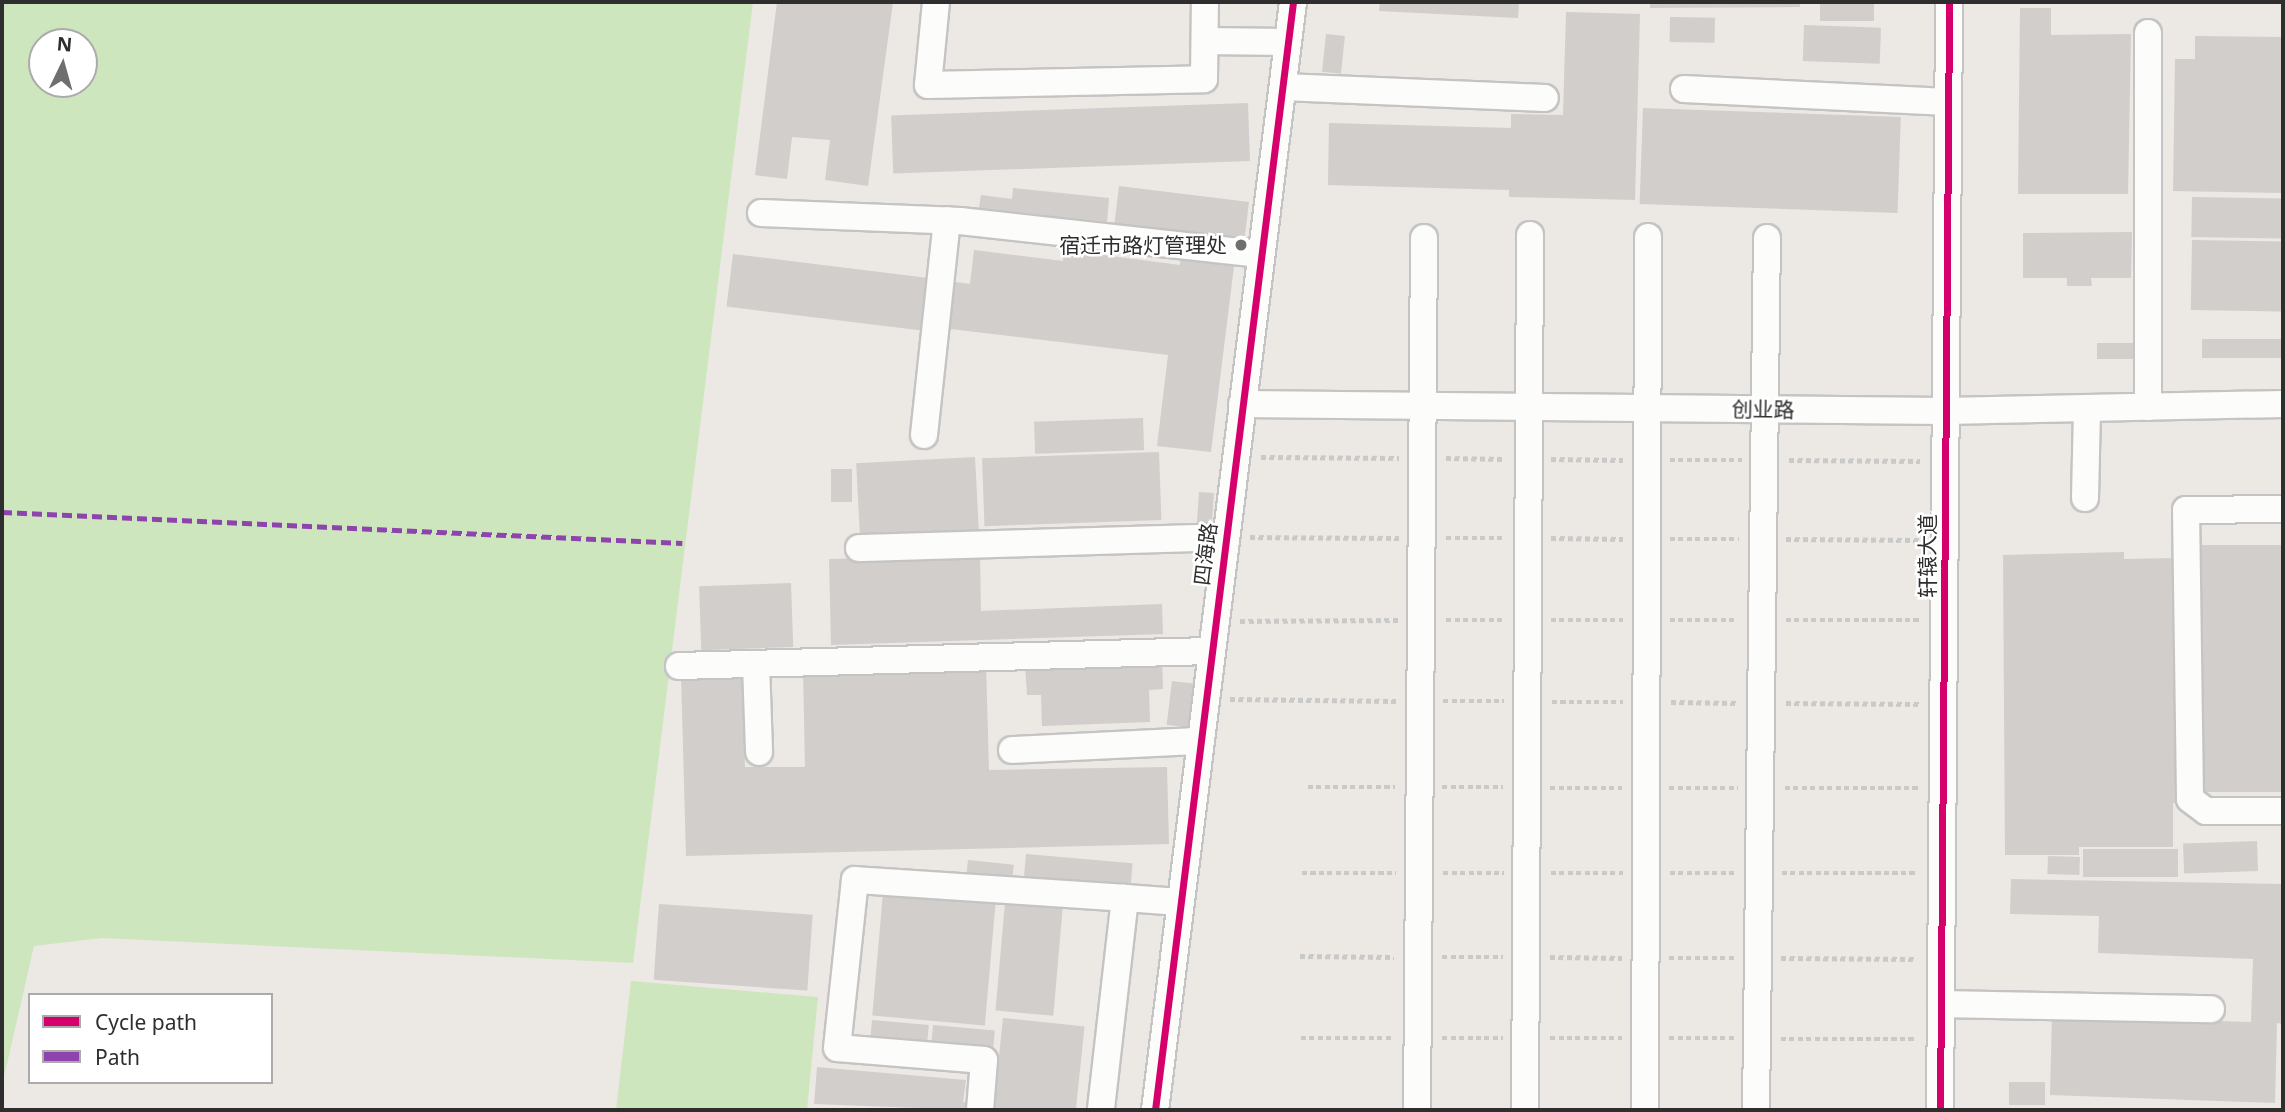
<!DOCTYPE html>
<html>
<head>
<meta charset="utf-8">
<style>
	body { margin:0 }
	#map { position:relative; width:2285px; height:1112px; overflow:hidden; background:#ece8e4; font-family:"Noto Sans","Noto Sans SC",sans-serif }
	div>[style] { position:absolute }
	.green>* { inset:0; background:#cee6be }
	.building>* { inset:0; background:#d1cecb; transform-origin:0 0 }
	.path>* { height:4.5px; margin-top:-2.25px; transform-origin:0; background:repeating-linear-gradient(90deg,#c9c9c8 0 5px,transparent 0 8.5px) }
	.roads { filter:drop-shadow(2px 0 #c5c4c5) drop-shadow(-2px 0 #c5c4c5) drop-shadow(0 2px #c5c4c5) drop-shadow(0 -2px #c5c4c5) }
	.minor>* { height:26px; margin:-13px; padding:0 13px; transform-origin:13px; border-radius:13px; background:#fcfcfb }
	.quiet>* { height:5px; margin-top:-2.5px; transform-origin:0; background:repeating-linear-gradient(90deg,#8e44ad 0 10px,transparent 0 15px) }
	.cycleway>* { height:7px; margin:-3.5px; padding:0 3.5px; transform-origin:3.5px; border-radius:3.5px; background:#d6006c }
	.dots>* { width:19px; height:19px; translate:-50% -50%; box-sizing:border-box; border:4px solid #fff; border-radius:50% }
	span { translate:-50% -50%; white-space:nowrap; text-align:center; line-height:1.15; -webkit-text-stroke:5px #fff; paint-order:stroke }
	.poi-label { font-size:21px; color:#2e2e2e }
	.right { translate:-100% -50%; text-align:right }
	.street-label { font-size:21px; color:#2e2e2e }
	.frame { position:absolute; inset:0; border:4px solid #2e2e2e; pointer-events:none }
	.legend { position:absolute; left:28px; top:993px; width:245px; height:91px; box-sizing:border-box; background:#fff; border:2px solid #ababab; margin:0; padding:9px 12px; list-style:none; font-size:21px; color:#2e2e2e }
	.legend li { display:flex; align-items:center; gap:14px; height:35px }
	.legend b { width:35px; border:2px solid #ababab }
	.north { position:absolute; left:28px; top:28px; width:70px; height:70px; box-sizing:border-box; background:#fff; border:2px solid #ababab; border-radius:50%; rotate:5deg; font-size:19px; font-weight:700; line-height:28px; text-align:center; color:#2e2e2e }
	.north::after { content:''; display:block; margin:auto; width:24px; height:32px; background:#706f6e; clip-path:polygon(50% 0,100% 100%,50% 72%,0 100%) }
</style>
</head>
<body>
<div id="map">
	<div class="green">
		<i style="clip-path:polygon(evenodd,2px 2px,753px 2px,633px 963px,102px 938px,34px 946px,4px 1077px,2px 1110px,2px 2px,42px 42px,84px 42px,84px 84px,42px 84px,42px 42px)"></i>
		<i style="clip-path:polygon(631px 981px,818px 997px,807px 1110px,616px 1110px)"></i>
	</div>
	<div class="building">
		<i style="clip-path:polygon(777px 2px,893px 2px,868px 186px,825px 180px,830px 140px,792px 137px,787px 179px,755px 175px)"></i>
		<i style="clip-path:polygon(1380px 2px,1519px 2px,1518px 18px,1379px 11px)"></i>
		<i style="clip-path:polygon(1650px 2px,1800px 2px,1800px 7px,1650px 8px)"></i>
		<i style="left:1820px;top:2px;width:54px;height:19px"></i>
		<i style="clip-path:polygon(2020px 8px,2051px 8px,2051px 35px,2131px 34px,2128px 194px,2018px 194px)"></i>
		<i style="clip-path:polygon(1566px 12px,1640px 14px,1635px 200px,1509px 197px,1509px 190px,1328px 185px,1329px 123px,1511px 128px,1511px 114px,1563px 115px)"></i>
		<i style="left:1670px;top:17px;width:45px;height:25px;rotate:1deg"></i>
		<i style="left:1804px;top:25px;width:77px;height:36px;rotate:2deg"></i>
		<i style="left:1326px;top:34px;width:19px;height:38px;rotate:6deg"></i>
		<i style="clip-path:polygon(2195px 36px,2283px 37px,2283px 193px,2173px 191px,2175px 59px,2195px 59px)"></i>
		<i style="left:1248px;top:103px;width:58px;height:357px;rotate:88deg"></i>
		<i style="left:1643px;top:108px;width:258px;height:96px;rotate:2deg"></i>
		<i style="left:1119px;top:186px;width:131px;height:39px;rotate:7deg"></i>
		<i style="clip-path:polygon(1013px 188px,1109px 198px,1107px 222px,979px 208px,981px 195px,1012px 199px)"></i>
		<i style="left:2192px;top:197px;width:91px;height:40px;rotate:1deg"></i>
		<i style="clip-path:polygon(2132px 232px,2131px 278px,2091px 278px,2092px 286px,2067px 286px,2067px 278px,2023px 278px,2023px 233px)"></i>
		<i style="left:2192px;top:240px;width:91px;height:70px;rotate:1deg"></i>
		<i style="clip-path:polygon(974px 250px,1063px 261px,1064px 250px,1180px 265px,1181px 251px,1235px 258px,1211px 452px,1157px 446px,1168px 355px,942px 328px,948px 281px,970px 284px)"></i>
		<i style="left:733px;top:254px;width:203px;height:53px;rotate:7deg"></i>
		<i style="left:2283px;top:339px;width:19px;height:81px;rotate:90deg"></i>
		<i style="left:2133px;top:343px;width:16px;height:36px;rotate:90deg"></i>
		<i style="left:1143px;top:418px;width:32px;height:109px;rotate:88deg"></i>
		<i style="left:1159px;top:452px;width:68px;height:177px;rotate:88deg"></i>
		<i style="left:975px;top:457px;width:77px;height:119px;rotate:87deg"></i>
		<i style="left:831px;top:469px;width:21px;height:33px"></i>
		<i style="left:1199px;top:492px;width:15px;height:39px;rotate:4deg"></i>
		<i style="left:2283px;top:545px;width:247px;height:91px;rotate:90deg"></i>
		<i style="clip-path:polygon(2124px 552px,2124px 559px,2174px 558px,2181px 803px,2173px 803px,2173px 847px,2079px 847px,2079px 855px,2005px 855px,2003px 555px)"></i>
		<i style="clip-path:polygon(980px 555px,981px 611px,1162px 604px,1163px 634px,831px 645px,829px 559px)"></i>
		<i style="left:791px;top:583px;width:64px;height:92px;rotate:88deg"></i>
		<i style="clip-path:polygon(1162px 659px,1163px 689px,1149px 690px,1150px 722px,1042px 726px,1041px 695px,1027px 695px,1025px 664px)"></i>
		<i style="clip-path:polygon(986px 665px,989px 770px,1167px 767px,1169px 844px,686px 856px,681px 675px,742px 673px,745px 767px,805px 767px,803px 669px)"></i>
		<i style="left:1172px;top:681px;width:23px;height:44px;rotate:7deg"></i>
		<i style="left:2257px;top:841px;width:30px;height:74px;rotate:88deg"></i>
		<i style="left:2083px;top:849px;width:95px;height:28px"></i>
		<i style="left:1026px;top:854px;width:107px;height:31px;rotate:5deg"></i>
		<i style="left:2048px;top:856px;width:32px;height:18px;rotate:2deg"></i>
		<i style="left:968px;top:860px;width:46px;height:16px;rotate:6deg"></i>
		<i style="clip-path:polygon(2011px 879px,2283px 884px,2283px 1024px,2277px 1023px,2275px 1103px,2050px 1095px,2052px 1016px,2251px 1022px,2253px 959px,2098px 953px,2099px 916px,2010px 914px)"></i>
		<i style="left:883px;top:893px;width:113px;height:123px;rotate:5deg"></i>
		<i style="left:1005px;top:902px;width:58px;height:109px;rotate:5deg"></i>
		<i style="left:659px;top:904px;width:154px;height:76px;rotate:4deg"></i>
		<i style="left:1003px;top:1018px;width:82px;height:92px;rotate:6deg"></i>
		<i style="left:872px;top:1020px;width:57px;height:24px;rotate:5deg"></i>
		<i style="left:933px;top:1025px;width:62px;height:27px;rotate:5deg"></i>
		<i style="clip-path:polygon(817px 1067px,966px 1080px,963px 1102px,972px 1103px,971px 1110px,814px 1104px)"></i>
		<i style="left:2009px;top:1082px;width:36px;height:23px"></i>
	</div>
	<div class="path">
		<i style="left:1261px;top:457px;width:138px;rotate:0.4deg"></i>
		<i style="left:1446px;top:458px;width:58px;rotate:1deg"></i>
		<i style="left:1551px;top:459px;width:72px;rotate:0.8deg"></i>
		<i style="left:1670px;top:460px;width:72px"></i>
		<i style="left:1789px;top:460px;width:131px;rotate:0.4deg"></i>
		<i style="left:1250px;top:537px;width:149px;rotate:0.4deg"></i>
		<i style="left:1446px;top:538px;width:58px"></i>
		<i style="left:1551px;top:538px;width:72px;rotate:0.8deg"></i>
		<i style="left:1670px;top:539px;width:69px"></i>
		<i style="left:1786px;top:539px;width:135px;rotate:0.4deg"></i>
		<i style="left:1446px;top:620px;width:58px"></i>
		<i style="left:1551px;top:620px;width:72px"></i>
		<i style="left:1670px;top:620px;width:68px"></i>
		<i style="left:1786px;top:620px;width:134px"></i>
		<i style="left:1240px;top:621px;width:159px;rotate:-0.4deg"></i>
		<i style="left:1230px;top:699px;width:166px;rotate:0.7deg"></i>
		<i style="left:1443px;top:701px;width:61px"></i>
		<i style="left:1552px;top:702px;width:71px"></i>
		<i style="left:1671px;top:702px;width:68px;rotate:0.8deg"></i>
		<i style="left:1786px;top:703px;width:135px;rotate:0.4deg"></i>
		<i style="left:1308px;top:787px;width:87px"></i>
		<i style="left:1442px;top:787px;width:61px"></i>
		<i style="left:1550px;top:788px;width:72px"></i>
		<i style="left:1669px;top:788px;width:69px"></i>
		<i style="left:1785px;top:788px;width:135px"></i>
		<i style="left:1302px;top:873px;width:94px"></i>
		<i style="left:1443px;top:873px;width:61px"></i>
		<i style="left:1551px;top:873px;width:72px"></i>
		<i style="left:1670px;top:873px;width:65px"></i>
		<i style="left:1782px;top:873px;width:135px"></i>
		<i style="left:1300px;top:956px;width:94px;rotate:0.6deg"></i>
		<i style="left:1442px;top:957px;width:61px"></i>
		<i style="left:1550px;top:957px;width:72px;rotate:0.8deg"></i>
		<i style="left:1669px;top:958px;width:65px"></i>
		<i style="left:1781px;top:958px;width:135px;rotate:0.4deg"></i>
		<i style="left:1301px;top:1038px;width:93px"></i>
		<i style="left:1442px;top:1038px;width:61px"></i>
		<i style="left:1550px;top:1038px;width:72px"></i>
		<i style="left:1669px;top:1038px;width:65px"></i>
		<i style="left:1781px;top:1039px;width:135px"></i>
	</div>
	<div class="roads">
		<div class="minor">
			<i style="left:936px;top:2px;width:83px;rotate:95.5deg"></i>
			<i style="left:928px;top:85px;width:276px;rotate:-1.2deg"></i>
			<i style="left:1204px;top:79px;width:77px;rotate:-89.3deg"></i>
			<i style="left:2148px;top:33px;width:374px;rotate:90deg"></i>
			<i style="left:1205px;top:41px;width:83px;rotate:0.7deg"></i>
			<i style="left:1283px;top:87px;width:262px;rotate:2.4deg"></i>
			<i style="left:1684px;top:89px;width:264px;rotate:2.8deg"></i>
			<i style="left:761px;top:213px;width:199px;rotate:2.3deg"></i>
			<i style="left:960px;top:221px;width:303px;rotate:6.3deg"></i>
			<i style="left:1242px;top:404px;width:703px;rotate:0.57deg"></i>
			<i style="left:1945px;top:411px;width:338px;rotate:-1.2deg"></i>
			<i style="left:924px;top:435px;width:216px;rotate:-83.9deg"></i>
			<i style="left:2085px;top:498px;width:90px;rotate:-88.7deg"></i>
			<i style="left:2283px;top:509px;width:97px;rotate:179.4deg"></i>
			<i style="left:2186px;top:510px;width:289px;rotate:89.2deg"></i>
			<i style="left:2190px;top:799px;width:20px;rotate:37deg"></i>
			<i style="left:2206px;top:811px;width:77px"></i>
			<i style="left:859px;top:548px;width:366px;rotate:-1.7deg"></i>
			<i style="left:756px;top:664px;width:88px;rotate:88deg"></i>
			<i style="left:679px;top:666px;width:532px;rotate:-1.62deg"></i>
			<i style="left:1012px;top:750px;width:187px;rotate:-2.8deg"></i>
			<i style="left:1125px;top:898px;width:55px;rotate:4.2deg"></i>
			<i style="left:1941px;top:1004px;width:270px;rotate:1.1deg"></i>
			<i style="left:980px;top:1110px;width:50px;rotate:-85.4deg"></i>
			<i style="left:984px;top:1060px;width:147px;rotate:-175.3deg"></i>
			<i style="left:837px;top:1048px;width:169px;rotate:-83.9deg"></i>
			<i style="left:855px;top:880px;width:271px;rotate:3.8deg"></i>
			<i style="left:1125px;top:898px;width:213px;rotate:96.5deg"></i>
			<i style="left:1155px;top:1110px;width:1117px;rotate:-82.9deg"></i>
			<i style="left:1417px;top:1110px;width:872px;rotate:-89.54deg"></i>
			<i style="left:1525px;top:1110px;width:875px;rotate:-89.67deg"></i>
			<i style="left:1645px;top:1110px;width:873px;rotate:-89.8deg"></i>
			<i style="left:1756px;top:1110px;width:872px;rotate:-89.28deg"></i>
			<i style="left:1940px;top:1110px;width:1108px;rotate:-89.53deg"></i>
		</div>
	</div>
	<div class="quiet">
		<i style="left:2px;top:512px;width:681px;rotate:2.61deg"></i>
	</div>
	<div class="cycleway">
		<i style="left:1155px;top:1110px;width:1117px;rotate:-82.9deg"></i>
		<i style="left:1940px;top:1110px;width:1108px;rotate:-89.53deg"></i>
	</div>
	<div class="dots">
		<i style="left:1241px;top:245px;background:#706f6e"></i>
	</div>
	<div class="poi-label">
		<span class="right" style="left:1227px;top:245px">宿迁市路灯管理处</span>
	</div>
	<div class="street-label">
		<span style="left:1763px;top:409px;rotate:1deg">创业路</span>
		<span style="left:1205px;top:554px;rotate:-83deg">四海路</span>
		<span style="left:1927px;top:556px;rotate:-90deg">轩辕大道</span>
	</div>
	<div class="frame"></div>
	<ul class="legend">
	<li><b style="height:9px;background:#d6006c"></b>Cycle path</li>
	<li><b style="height:9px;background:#8e44ad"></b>Path</li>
	</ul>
	<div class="north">N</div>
</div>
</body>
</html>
